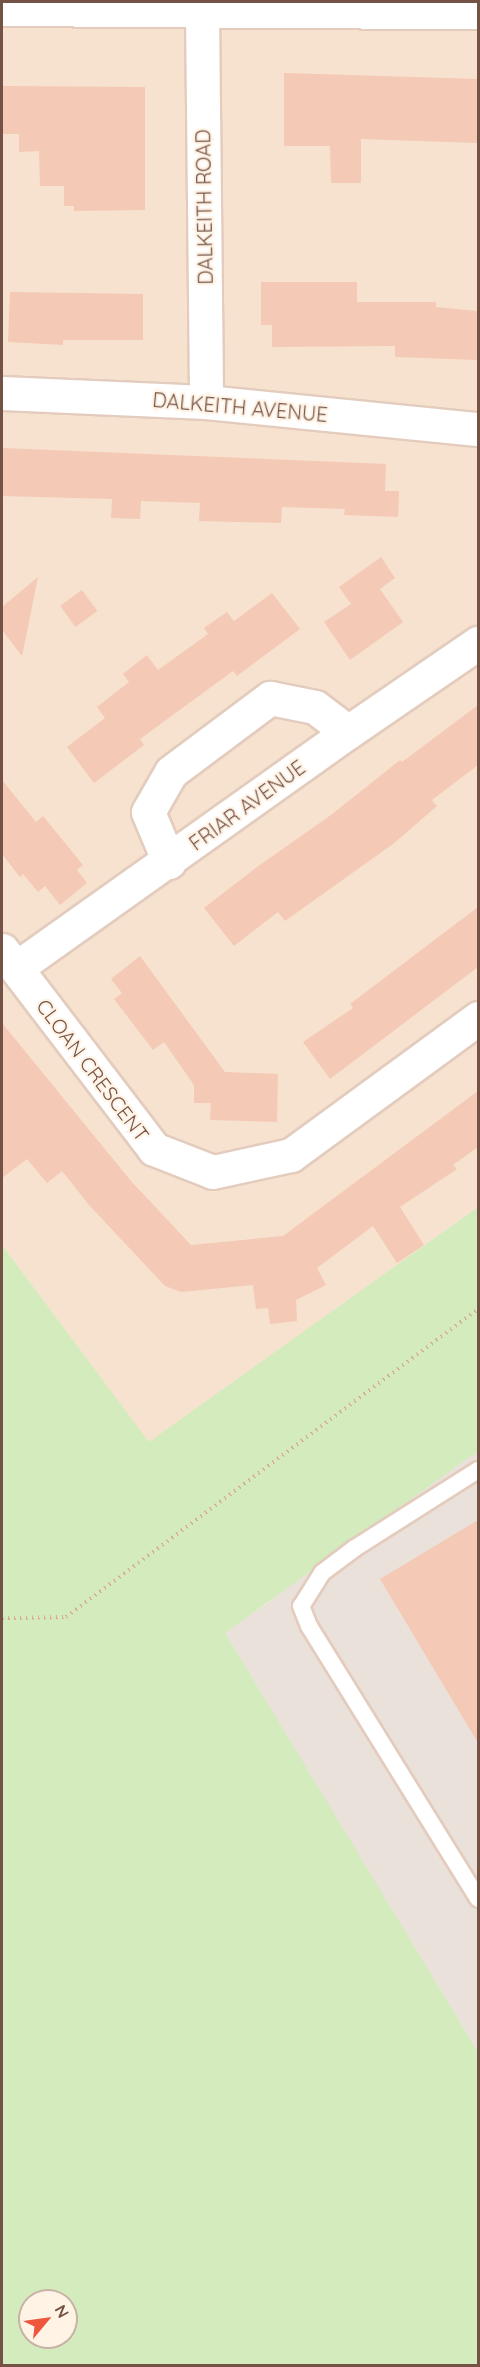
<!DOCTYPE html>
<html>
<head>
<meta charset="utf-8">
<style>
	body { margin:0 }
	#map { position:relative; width:480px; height:2367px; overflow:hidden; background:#fdefde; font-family:Quicksand,sans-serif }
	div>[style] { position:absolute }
	.residential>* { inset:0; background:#f7e2cf }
	.industrial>* { inset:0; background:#ebe1db }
	.green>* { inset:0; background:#d3ebbd }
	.building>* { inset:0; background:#f4c9b5; transform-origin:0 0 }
	.path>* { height:4px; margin-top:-2px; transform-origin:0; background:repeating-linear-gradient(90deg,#d8ac98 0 1.5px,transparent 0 6px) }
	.roads { filter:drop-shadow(2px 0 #e3ccbd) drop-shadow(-2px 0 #e3ccbd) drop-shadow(0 2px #e3ccbd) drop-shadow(0 -2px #e3ccbd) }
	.service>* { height:16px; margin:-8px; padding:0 8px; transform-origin:8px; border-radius:8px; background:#fff }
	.minor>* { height:33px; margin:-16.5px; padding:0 16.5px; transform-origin:16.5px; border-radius:16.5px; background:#fff }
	span { translate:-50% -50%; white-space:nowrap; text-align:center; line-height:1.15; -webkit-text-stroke:4.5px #fff3e5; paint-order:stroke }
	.street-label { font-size:20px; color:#745246 }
	.frame { position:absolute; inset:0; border:3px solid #745246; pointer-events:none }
	.north { position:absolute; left:18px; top:2289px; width:60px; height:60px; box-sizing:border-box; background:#fff3e5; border:2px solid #c7b3a5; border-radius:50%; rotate:61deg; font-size:16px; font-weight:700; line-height:24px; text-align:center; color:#745246 }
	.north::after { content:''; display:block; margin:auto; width:21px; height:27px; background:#ee563d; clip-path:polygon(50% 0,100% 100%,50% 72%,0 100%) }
</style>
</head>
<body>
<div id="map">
	<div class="residential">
		<i style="clip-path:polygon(2px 2px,478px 2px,478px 1207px,149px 1443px,2px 1245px)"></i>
	</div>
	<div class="industrial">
		<i style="clip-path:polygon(478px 1414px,478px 2052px,224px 1633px,273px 1599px)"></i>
	</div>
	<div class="green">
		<i style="clip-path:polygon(evenodd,478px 1207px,478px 1451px,225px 1633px,478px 2052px,478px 2365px,2px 2365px,2px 1245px,149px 1442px,478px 1207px,30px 2301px,66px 2301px,66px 2337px,30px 2337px,30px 2301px)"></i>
	</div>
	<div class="building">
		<i style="clip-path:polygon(284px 73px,478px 79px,478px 143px,361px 139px,361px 183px,331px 183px,330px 146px,284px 146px)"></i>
		<i style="clip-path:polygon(2px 86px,145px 87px,145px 210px,74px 211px,74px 206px,64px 206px,64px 186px,40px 186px,39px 151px,19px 152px,19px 134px,2px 134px)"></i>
		<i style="clip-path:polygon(261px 282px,357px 282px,357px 302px,436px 302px,436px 307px,478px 311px,478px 360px,395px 357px,395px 346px,272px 347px,272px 325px,261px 325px)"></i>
		<i style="clip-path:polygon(10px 292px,143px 294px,143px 340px,63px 340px,63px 345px,8px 342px)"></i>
		<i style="clip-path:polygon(2px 448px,386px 464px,385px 491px,399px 491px,398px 517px,344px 515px,345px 509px,282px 507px,281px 523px,199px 521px,200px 503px,141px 501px,140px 519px,111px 518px,112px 499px,2px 496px)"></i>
		<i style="clip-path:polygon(381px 557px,395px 578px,380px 589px,403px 622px,350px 660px,324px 622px,351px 604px,339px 587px)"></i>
		<i style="clip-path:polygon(38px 577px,22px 656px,2px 630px,2px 607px)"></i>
		<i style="left:82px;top:590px;width:26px;height:27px;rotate:54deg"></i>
		<i style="clip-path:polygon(272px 593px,300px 629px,237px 676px,233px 671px,140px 739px,144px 745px,94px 783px,67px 747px,105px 718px,97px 707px,129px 682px,123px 674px,147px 655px,158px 670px,208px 634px,204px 628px,227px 612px,234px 621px)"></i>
		<i style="clip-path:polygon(478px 705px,478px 765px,432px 800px,437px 806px,393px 844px,285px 921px,278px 912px,234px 946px,204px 908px,257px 867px,331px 815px,400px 760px,402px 762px)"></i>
		<i style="clip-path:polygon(2px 780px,36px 822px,43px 816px,83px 865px,77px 870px,87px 883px,60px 905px,45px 886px,38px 892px,23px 874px,20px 877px,2px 854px)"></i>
		<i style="clip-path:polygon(478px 907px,478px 967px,330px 1079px,303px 1042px,353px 1008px,350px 1004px)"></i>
		<i style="clip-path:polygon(140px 956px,225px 1072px,278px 1074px,277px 1122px,210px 1120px,211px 1103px,194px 1103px,194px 1085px,164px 1042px,153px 1050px,114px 999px,122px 993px,111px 979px)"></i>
		<i style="clip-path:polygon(2px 1023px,131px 1181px,191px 1245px,283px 1236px,478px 1091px,478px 1147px,453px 1165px,457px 1169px,400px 1207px,424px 1245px,397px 1263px,373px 1226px,317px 1268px,326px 1285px,296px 1300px,297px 1321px,270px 1324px,268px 1308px,256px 1309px,253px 1285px,181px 1292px,165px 1286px,89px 1205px,62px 1171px,47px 1183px,27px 1159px,2px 1178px)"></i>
		<i style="clip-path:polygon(478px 1520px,478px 1743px,380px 1579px)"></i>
	</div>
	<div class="path">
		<i style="left:2px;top:1618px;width:64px;rotate:-0.9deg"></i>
		<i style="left:66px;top:1617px;width:514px;rotate:-36.78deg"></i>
	</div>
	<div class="roads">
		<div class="service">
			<i style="left:478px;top:1470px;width:146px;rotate:147.6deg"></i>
			<i style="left:355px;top:1548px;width:41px;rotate:142.9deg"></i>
			<i style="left:322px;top:1573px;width:39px;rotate:122deg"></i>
			<i style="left:301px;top:1606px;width:22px;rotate:68deg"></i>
			<i style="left:309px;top:1626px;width:321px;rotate:58.2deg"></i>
		</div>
		<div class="minor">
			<i style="left:2px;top:9px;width:476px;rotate:0.4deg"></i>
			<i style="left:202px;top:11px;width:391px;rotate:89.4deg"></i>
			<i style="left:2px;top:393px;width:204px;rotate:2.5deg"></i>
			<i style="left:206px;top:402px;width:273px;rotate:5.7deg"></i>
			<i style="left:169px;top:862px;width:54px;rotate:-112.8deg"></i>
			<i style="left:148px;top:812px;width:46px;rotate:-60.1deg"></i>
			<i style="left:171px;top:772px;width:124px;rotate:-36.8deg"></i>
			<i style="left:270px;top:698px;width:46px;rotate:11.3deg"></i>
			<i style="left:315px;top:707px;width:41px;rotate:37.1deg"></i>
			<i style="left:2px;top:950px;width:250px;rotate:52.6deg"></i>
			<i style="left:154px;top:1149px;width:63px;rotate:21.3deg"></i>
			<i style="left:213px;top:1172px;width:80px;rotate:-12.3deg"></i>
			<i style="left:291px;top:1155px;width:232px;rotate:-36.2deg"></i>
			<i style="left:16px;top:968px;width:407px;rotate:-35.4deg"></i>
			<i style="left:348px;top:732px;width:158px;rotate:-34.4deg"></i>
		</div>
	</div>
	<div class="street-label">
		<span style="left:204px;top:207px;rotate:-91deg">DALKEITH ROAD</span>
		<span style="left:240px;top:407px;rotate:5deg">DALKEITH AVENUE</span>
		<span style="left:247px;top:805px;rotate:-36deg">FRIAR AVENUE</span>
		<span style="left:93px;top:1070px;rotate:53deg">CLOAN CRESCENT</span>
	</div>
	<div class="frame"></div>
	<div class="north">N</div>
</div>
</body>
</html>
